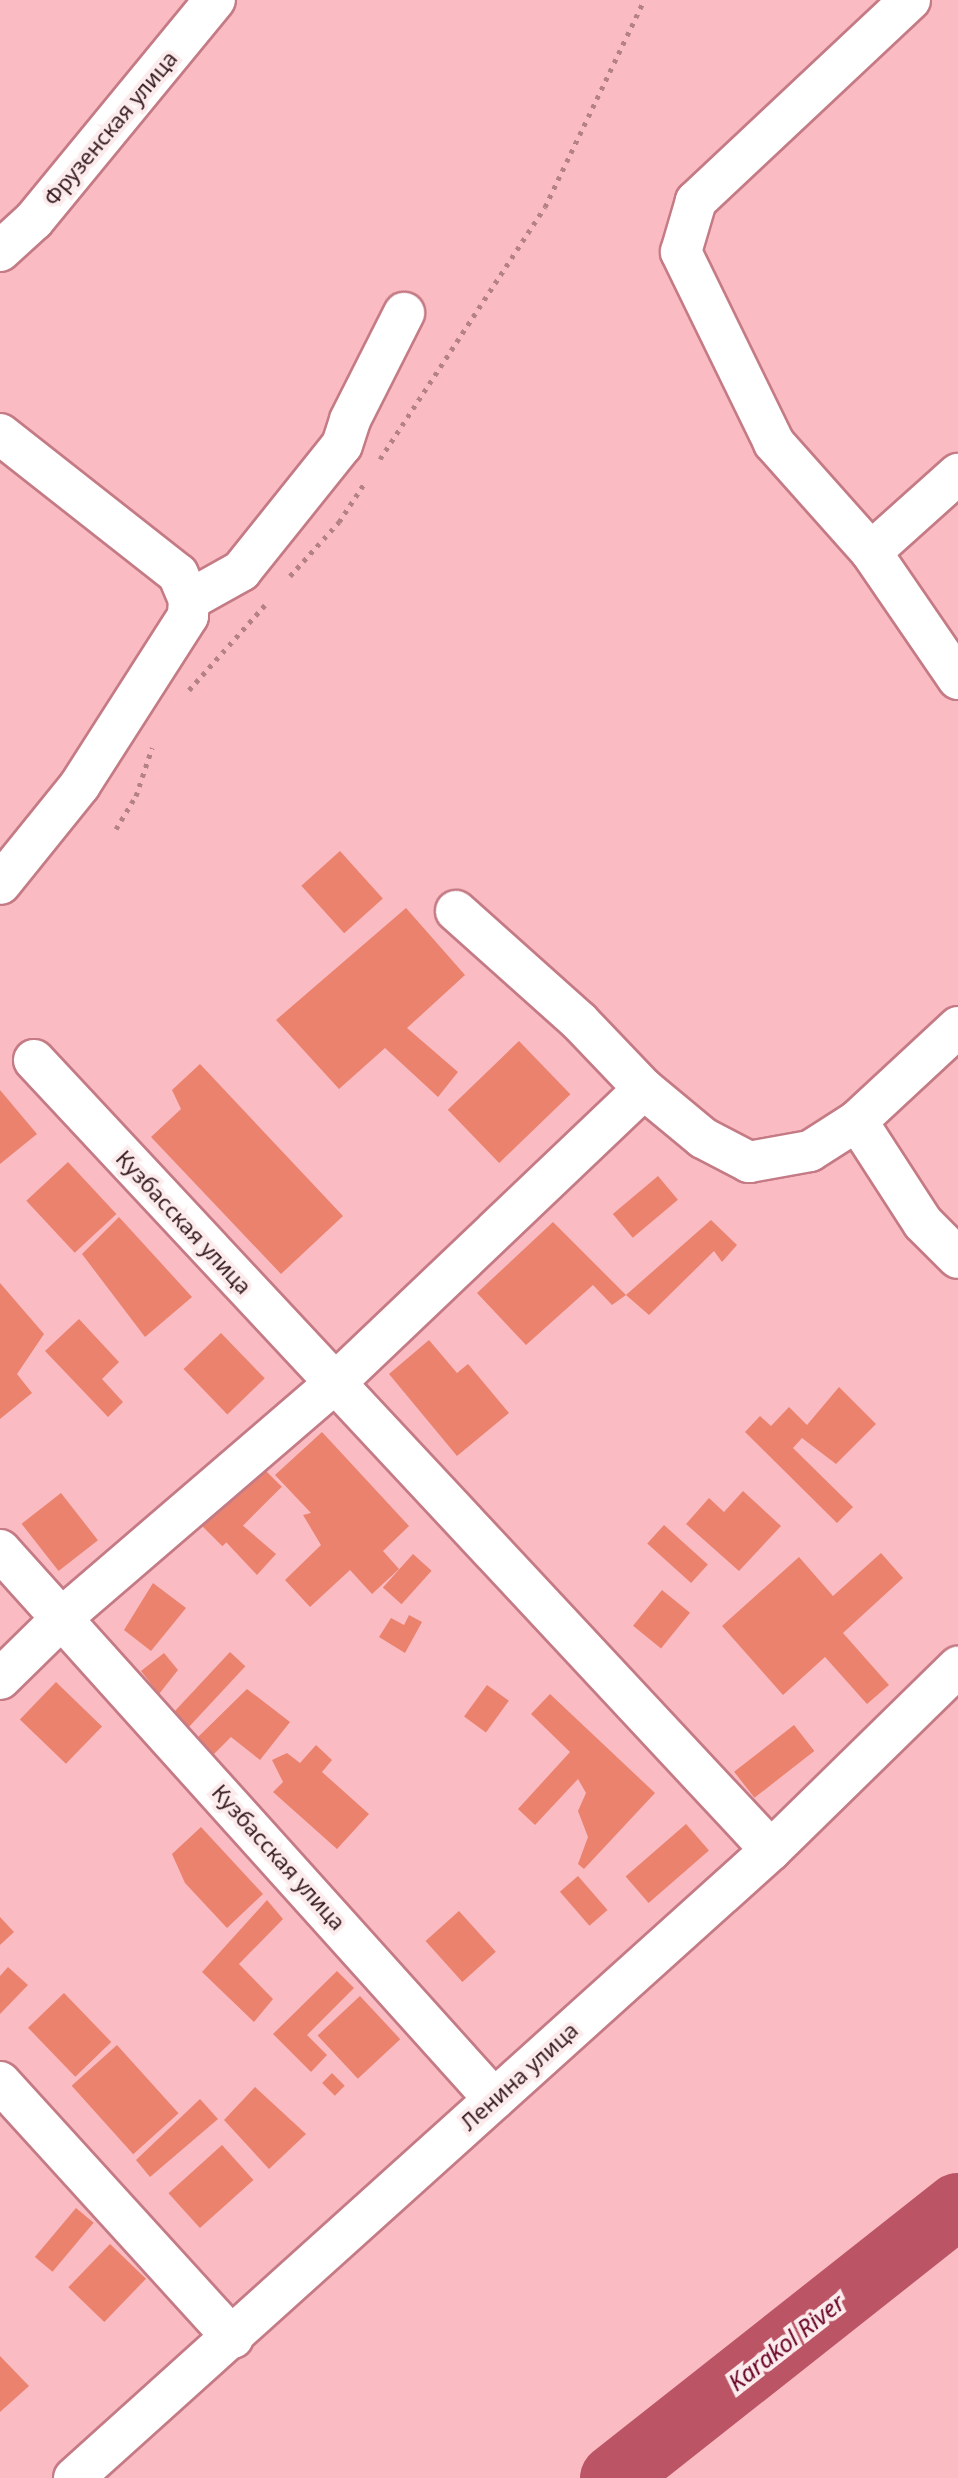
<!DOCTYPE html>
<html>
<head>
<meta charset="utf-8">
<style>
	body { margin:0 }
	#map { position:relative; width:958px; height:2478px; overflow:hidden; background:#fabcc2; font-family:"Noto Sans",sans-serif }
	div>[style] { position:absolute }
	.river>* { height:66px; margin:-33px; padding:0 33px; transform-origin:33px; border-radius:33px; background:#b56 }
	.building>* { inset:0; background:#ea826e; transform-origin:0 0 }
	.path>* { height:5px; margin-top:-2.5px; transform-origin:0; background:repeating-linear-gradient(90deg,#b38186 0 4px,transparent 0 10px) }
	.roads { filter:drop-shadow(2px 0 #c47b85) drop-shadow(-2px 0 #c47b85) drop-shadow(0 2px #c47b85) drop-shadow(0 -2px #c47b85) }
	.minor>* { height:40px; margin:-20px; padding:0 20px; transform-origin:20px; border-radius:20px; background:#fff }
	span { translate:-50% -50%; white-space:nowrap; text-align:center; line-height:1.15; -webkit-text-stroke:8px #fcebec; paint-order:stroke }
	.street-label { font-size:22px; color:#371b1f }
	.water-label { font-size:24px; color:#690425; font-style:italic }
</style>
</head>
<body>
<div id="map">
	<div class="river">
		<i style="left:613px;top:2478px;width:439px;rotate:-38.3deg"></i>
	</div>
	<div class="building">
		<i style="left:340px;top:851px;width:64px;height:52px;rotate:48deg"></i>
		<i style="clip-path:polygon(406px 908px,465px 975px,407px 1028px,458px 1072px,438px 1097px,385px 1048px,339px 1089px,276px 1020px)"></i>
		<i style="left:519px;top:1041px;width:74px;height:99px;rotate:46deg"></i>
		<i style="clip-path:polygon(200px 1064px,343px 1216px,281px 1274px,151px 1137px,181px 1109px,172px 1090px)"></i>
		<i style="clip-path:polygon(0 1090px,37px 1134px,0 1164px)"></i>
		<i style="left:68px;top:1162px;width:71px;height:57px;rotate:47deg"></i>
		<i style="left:658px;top:1176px;width:31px;height:59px;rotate:50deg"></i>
		<i style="clip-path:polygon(119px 1217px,192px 1297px,145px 1337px,82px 1254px)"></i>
		<i style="clip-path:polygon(711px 1220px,737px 1245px,722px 1262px,714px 1251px,649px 1315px,626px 1295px)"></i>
		<i style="clip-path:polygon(553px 1222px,626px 1295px,612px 1305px,593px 1285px,526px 1345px,477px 1293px)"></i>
		<i style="clip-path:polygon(0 1283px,44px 1334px,17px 1374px,32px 1393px,0 1419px)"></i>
		<i style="clip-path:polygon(79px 1319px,119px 1362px,102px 1379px,123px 1402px,108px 1417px,45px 1351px)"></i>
		<i style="left:221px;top:1333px;width:63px;height:52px;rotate:46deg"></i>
		<i style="clip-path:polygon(429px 1340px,457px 1373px,468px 1364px,509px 1413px,457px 1456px,389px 1374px)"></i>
		<i style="clip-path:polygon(839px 1387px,876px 1424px,836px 1464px,802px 1438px,793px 1448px,853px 1507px,837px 1523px,745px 1432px,760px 1416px,771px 1426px,789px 1407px,807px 1425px)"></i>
		<i style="clip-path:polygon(322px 1432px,409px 1526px,383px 1551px,399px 1569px,372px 1594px,350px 1570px,310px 1607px,285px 1580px,321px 1545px,303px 1515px,311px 1513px,275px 1475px)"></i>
		<i style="left:262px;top:1467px;width:28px;height:84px;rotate:45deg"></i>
		<i style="clip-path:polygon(743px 1491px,781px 1526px,739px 1571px,686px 1524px,709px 1498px,724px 1512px)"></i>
		<i style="left:61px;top:1493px;width:60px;height:50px;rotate:52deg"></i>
		<i style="clip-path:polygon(241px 1524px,276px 1554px,257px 1575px,226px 1542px)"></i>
		<i style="left:664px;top:1525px;width:59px;height:25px;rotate:42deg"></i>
		<i style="clip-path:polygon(881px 1553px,903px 1578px,843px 1633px,889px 1685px,867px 1704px,825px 1657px,783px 1695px,722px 1626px,799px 1557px,833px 1596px)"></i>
		<i style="left:413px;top:1554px;width:25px;height:45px;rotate:42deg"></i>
		<i style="clip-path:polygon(153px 1583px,186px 1608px,151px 1651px,124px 1630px)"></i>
		<i style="left:662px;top:1590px;width:36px;height:46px;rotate:39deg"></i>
		<i style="clip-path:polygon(409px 1615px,422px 1622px,405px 1653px,379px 1637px,391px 1618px,404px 1625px)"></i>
		<i style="left:230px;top:1652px;width:21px;height:91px;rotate:43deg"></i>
		<i style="clip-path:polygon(164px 1653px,178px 1670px,159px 1694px,141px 1671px)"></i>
		<i style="left:56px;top:1682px;width:64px;height:52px;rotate:44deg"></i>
		<i style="left:487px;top:1685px;width:27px;height:39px;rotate:36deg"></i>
		<i style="clip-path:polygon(247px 1689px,290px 1722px,260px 1760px,231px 1737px,213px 1755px,196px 1739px)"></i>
		<i style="clip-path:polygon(550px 1694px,655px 1793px,584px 1869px,578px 1864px,588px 1837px,578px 1811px,586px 1793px,578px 1779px,535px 1825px,518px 1809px,570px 1752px,531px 1714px)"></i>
		<i style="left:794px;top:1725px;width:33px;height:76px;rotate:52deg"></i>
		<i style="clip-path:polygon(316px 1745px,332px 1760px,322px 1772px,369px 1814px,337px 1849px,273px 1792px,283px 1782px,272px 1760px,287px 1753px,300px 1763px)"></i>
		<i style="left:686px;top:1824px;width:35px;height:80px;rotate:49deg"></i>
		<i style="clip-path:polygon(201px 1827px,263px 1894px,227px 1928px,185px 1883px,172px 1854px)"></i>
		<i style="left:578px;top:1876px;width:45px;height:24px;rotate:49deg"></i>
		<i style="clip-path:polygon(267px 1900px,283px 1919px,239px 1964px,273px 1999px,254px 2022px,202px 1972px)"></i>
		<i style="left:459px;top:1911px;width:55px;height:45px;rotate:48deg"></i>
		<i style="clip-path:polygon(0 1917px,14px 1932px,0 1945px)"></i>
		<i style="clip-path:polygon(8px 1967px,28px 1985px,0 2014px,0 1976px)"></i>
		<i style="clip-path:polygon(337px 1971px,354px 1988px,307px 2035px,327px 2055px,311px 2072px,273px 2034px)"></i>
		<i style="left:64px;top:1993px;width:68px;height:50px;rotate:46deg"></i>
		<i style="left:360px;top:1996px;width:59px;height:58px;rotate:47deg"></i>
		<i style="left:117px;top:2045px;width:92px;height:61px;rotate:48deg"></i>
		<i style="left:332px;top:2073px;width:18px;height:14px;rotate:45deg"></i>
		<i style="clip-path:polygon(255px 2087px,306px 2134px,269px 2169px,224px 2120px)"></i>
		<i style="clip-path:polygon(200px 2099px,218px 2119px,150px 2177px,136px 2160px)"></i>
		<i style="left:222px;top:2145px;width:47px;height:72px;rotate:48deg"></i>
		<i style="left:76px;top:2208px;width:23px;height:64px;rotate:40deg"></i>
		<i style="left:110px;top:2244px;width:50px;height:60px;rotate:44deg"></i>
		<i style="clip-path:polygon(0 2356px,29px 2386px,0 2412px)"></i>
	</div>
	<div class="path">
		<i style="left:380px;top:459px;width:301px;rotate:-56.8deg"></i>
		<i style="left:545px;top:207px;width:229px;rotate:-64.4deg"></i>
		<i style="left:290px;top:576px;width:73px;rotate:-47.8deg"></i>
		<i style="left:339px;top:522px;width:45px;rotate:-56.7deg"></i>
		<i style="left:189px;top:690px;width:114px;rotate:-48.2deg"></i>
		<i style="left:116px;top:829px;width:39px;rotate:-59deg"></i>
		<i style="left:136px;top:796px;width:51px;rotate:-71.6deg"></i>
	</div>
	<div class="roads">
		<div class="minor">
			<i style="left:910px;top:0;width:294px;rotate:136.8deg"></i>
			<i style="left:696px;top:201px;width:53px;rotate:106.4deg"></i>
			<i style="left:681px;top:252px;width:212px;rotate:64deg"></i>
			<i style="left:774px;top:443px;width:146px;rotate:48.3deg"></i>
			<i style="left:871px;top:552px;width:154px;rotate:55.6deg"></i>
			<i style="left:0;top:251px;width:46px;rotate:-42.4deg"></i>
			<i style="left:34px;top:220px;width:285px;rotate:-50.6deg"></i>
			<i style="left:0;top:434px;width:226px;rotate:38.2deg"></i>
			<i style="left:178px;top:574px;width:28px;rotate:67deg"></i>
			<i style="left:189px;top:600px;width:16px;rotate:94deg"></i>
			<i style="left:188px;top:616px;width:201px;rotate:122.6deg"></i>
			<i style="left:80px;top:785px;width:127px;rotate:128.9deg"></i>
			<i style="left:871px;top:552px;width:117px;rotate:-41.9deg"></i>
			<i style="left:189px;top:600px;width:60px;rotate:-29.1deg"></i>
			<i style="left:241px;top:571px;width:161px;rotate:-51.3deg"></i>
			<i style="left:342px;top:445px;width:26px;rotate:-72deg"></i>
			<i style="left:350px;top:420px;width:120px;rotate:-63.2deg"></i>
			<i style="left:456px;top:911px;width:165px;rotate:41.8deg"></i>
			<i style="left:579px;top:1021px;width:94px;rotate:46.3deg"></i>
			<i style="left:644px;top:1089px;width:77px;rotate:39.7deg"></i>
			<i style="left:703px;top:1138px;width:52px;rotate:27.6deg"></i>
			<i style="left:749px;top:1162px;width:62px;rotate:-10.2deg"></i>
			<i style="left:810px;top:1151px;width:56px;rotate:-32.6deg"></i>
			<i style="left:857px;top:1121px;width:121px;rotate:57.1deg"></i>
			<i style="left:923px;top:1223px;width:49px;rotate:45deg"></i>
			<i style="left:34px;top:1060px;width:1080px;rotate:46.99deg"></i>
			<i style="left:857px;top:1121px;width:138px;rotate:-42.9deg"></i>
			<i style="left:0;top:1550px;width:739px;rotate:48.02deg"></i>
			<i style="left:0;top:1679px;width:90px;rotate:-44.5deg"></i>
			<i style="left:64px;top:1616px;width:356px;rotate:-40.7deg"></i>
			<i style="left:334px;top:1384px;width:428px;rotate:-43.6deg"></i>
			<i style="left:0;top:2082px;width:346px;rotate:47.7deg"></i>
			<i style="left:74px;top:2478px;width:938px;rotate:-42.02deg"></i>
			<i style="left:771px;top:1850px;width:262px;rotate:-44.4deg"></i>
		</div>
	</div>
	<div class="street-label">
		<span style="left:110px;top:128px;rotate:-50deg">Фрузенская улица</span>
		<span style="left:184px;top:1222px;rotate:47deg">Кузбасская улица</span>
		<span style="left:279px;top:1857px;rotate:48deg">Кузбасская улица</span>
		<span style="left:519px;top:2076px;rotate:-42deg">Ленина улица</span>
	</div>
	<div class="water-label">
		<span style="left:786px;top:2342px;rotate:-38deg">Karakol River</span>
	</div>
</div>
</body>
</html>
